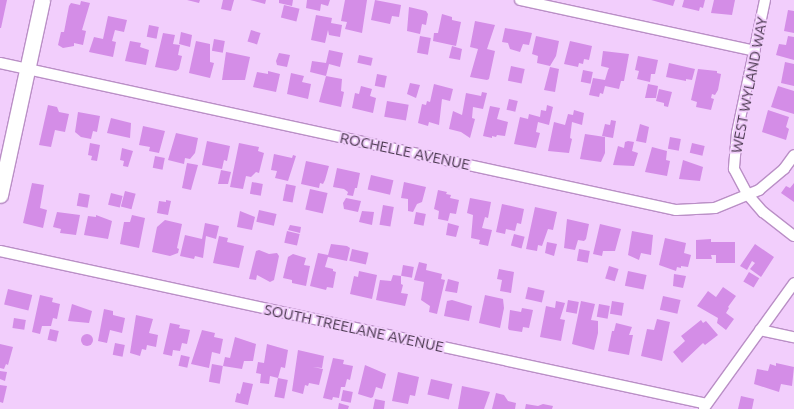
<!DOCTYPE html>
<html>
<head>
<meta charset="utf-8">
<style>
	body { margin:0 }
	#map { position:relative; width:794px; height:409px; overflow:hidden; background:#f2cefc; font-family:Ubuntu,sans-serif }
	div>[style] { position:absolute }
	.building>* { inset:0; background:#d48de7; transform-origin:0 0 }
	.round { border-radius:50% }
	.roads { filter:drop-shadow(1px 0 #ba8fc6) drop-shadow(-1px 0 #ba8fc6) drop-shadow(0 1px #ba8fc6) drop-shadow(0 -1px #ba8fc6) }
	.street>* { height:10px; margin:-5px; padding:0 5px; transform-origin:5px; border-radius:5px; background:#fff }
	.secondary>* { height:15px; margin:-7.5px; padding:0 7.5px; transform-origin:7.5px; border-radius:7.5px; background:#fff }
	span { translate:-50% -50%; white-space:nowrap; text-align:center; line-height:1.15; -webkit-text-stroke:4px #f2cefc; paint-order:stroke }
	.street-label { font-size:15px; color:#45334a }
</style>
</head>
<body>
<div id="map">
	<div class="building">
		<i style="clip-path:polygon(0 0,7px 0,1px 28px,0 28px)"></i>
		<i style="clip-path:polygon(187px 0,200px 0,199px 3px)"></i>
		<i style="clip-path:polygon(223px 0,234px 0,231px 11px,221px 9px)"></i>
		<i style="clip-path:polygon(250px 0,266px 0,265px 4px)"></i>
		<i style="clip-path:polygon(279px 0,293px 0,292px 6px,279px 3px)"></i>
		<i style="clip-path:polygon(307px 0,330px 0,328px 6px,321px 4px,320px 11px,306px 8px)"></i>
		<i style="clip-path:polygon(345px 0,367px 0,362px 33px,345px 29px,347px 22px,341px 21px)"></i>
		<i style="clip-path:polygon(375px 0,401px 5px,399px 17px,392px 16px,390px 24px,371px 20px)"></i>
		<i style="clip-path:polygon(651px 0,675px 0,673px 6px)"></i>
		<i style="clip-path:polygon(684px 0,705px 0,703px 8px,700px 7px,699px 11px,682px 7px)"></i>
		<i style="clip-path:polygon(714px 0,735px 0,732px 15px,711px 13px)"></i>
		<i style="clip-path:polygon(81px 1px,90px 3px,82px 30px,86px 31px,83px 45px,74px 43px,74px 46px,63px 48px,58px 45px,61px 32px,64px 32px,69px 6px,71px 3px,80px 5px)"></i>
		<i style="left:284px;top:5px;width:16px;height:13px;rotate:14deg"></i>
		<i style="clip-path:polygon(409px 7px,426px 11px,428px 14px,426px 25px,422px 24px,420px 34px,407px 31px)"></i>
		<i style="clip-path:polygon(788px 10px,794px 11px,794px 33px,784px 31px)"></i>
		<i style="clip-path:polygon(442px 14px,452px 17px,452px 20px,461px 22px,456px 46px,433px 41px,434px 33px,438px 33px)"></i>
		<i style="clip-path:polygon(316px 15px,332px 18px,331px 23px,342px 25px,340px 37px,329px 35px,328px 30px,325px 43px,311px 40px)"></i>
		<i style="clip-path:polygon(108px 16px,127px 20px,124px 32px,115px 30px,112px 41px,116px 42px,113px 57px,89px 52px,94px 37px,103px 39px)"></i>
		<i style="clip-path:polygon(475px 21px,495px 25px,487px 49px,495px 51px,489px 79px,487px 80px,470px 77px,478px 49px,470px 47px)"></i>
		<i style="left:149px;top:25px;width:10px;height:12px;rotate:11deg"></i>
		<i style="clip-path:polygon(505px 28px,532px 33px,529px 45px,523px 44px,520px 52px,510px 49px,508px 43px,502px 42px)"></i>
		<i style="left:251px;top:30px;width:10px;height:12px;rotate:17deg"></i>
		<i style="clip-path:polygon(181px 32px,192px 35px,190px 47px,179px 44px)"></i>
		<i style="clip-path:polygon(163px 33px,175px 35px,173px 44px,180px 45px,178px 55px,182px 56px,179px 69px,176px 71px,155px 67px)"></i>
		<i style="left:420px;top:36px;width:11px;height:17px;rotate:10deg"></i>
		<i style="clip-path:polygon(536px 36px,559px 41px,556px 56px,550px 66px,537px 63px,538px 56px,532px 54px)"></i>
		<i style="clip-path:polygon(788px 36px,794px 37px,794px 60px,776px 55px,779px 44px,786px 45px)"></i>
		<i style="left:214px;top:39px;width:11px;height:12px;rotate:10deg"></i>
		<i style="clip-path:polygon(130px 41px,141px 43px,140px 47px,149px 50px,146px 65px,125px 61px)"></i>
		<i style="clip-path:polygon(196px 41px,210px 44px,210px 62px,214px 63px,210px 78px,189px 73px)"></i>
		<i style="clip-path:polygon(570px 41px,592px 46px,589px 60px,584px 59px,583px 64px,579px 63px,578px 67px,564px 64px)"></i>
		<i style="clip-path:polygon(452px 46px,462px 49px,460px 60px,449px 58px)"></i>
		<i style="clip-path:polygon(329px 50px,343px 53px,340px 67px,329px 64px,326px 76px,310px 72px,312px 61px,326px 63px)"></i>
		<i style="clip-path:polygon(603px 51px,629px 54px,624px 81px,621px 81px,619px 89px,605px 86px,603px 94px,600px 93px,599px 97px,589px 95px,593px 78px,605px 80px,608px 70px,609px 68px,601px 66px)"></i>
		<i style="clip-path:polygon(226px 52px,250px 57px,245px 80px,222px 80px)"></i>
		<i style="clip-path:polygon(279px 53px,290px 55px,287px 67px,277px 65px,276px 61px)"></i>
		<i style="left:359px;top:55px;width:14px;height:8px;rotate:12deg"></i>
		<i style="clip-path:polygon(638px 56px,658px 60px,655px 74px,651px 74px,650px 82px,637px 79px,639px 71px,635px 70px)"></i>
		<i style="clip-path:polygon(785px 62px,794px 64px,794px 86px,781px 83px)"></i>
		<i style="clip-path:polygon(669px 63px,695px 69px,692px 80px,686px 79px,686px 81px,666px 77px)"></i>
		<i style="left:511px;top:66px;width:14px;height:15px;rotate:12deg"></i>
		<i style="clip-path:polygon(550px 67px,559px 69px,555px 92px,544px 90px)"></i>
		<i style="clip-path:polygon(698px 69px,717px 71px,717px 73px,721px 74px,718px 90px,715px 95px,712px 94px,711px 98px,714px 99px,711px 110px,696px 107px,697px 102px,691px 100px)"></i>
		<i style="left:583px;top:70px;width:10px;height:12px;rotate:11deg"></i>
		<i style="clip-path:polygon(268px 71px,280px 74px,276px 92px,253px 87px,257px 72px,268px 74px)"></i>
		<i style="clip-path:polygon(291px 73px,304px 76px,302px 82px,311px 84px,308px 99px,287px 94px)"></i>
		<i style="left:377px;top:74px;width:10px;height:12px;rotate:11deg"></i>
		<i style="clip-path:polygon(326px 76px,342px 79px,341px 91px,344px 92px,341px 107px,319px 102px)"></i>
		<i style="clip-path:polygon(410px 83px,420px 85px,416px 98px,407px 94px)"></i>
		<i style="clip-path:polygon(434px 84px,453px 89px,450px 101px,442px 99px,439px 125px,429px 122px,428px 126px,418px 123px,422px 104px,426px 105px,427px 101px,430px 102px)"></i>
		<i style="clip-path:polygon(648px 84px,658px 86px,656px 98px,645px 98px)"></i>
		<i style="clip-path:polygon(361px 86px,372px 89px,370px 96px,376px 98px,373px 113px,352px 108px,355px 93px,359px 94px)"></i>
		<i style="clip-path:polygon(778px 86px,794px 91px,794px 114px,771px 107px)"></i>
		<i style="clip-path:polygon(659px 89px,672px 92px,668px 107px,664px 106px,664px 103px,656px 101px)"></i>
		<i style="clip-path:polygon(482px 92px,487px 93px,483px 109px,473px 107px,472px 118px,475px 119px,470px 138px,461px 132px,449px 129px,453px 111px,462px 115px,466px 93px,481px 96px)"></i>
		<i style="left:509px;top:99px;width:9px;height:11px;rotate:13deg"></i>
		<i style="left:387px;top:101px;width:22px;height:16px;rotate:10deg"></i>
		<i style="clip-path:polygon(48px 105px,57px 107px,59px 112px,69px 114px,65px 132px,55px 130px,51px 147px,39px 145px)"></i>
		<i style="clip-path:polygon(547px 105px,553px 107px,549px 125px,538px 122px,536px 132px,540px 133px,536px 148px,514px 144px,520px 117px,528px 119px,529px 114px,540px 117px,541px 110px,546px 111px)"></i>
		<i style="clip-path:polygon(490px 106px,500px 108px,497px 119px,508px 122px,505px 136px,497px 135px,496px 137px,492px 136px,492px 138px,483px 136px)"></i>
		<i style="clip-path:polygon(574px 110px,584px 113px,582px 125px,572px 122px,570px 138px,572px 139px,569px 153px,548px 151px,554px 122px,565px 125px,568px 114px,573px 115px)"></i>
		<i style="clip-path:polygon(768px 110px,789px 117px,786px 127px,789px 129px,786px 140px,762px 132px)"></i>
		<i style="clip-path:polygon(78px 112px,100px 116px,97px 132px,93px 131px,91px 139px,81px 137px,75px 132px)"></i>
		<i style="clip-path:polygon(111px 118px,131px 123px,130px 138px,107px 133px)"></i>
		<i style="clip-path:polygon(611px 120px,616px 121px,613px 138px,602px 136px,605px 124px,610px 125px)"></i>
		<i style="clip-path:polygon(640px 124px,649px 127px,646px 143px,636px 141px)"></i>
		<i style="clip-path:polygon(143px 126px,165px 131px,159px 153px,149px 151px,150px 147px,139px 145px)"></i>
		<i style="clip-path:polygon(176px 133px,198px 138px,195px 153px,190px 159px,185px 158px,184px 164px,168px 160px)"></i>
		<i style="clip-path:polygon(585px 134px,605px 137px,605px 153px,601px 162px,580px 159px)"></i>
		<i style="left:670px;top:137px;width:11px;height:12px;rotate:10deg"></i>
		<i style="clip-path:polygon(207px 141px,230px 146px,227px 161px,224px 160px,222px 169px,202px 165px)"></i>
		<i style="clip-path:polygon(628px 141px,634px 142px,632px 151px,638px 153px,634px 166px,613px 165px,618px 146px,624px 148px,625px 142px)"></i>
		<i style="clip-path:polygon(90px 143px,100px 145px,97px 161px,91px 160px,92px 156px,88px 155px)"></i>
		<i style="clip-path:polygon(239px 143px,259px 147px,258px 151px,264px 153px,259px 173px,256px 172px,251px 177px,246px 176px,243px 189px,230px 187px)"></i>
		<i style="left:692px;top:143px;width:13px;height:10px;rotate:13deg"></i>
		<i style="clip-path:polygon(652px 147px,667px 151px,666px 160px,670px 161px,667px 176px,645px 172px)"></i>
		<i style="clip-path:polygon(122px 148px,133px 151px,128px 167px,123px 166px,124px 161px,120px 160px)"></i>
		<i style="clip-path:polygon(274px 154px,292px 158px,293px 155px,296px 156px,288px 181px,275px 178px,277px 171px,271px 170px)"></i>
		<i style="left:155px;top:156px;width:10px;height:12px;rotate:11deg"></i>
		<i style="clip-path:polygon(683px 160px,703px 167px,700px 181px,679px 179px)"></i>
		<i style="clip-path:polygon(306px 161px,329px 166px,325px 180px,323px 184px,320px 183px,319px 188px,301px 184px)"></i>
		<i style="clip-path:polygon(187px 163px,198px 165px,191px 190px,182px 188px)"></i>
		<i style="clip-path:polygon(337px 168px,360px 173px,357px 188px,355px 188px,353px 196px,347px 195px,348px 192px,344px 189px,333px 187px)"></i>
		<i style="clip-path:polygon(221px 170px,231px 172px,228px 184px,218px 184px)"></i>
		<i style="left:371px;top:175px;width:23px;height:15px;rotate:13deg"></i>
		<i style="left:252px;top:182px;width:11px;height:12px;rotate:10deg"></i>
		<i style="clip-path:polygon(404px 182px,426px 187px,422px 202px,417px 204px,413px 212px,408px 211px,408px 199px,401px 198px)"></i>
		<i style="clip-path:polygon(32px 183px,44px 185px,40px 208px,47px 210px,43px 228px,23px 223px)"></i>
		<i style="clip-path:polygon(794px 183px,794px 202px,781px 193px,786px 186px,790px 188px)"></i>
		<i style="left:286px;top:184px;width:10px;height:17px;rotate:11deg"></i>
		<i style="left:310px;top:189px;width:18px;height:21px;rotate:13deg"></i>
		<i style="clip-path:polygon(438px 190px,447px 192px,446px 194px,451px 195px,450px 198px,459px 200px,456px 214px,450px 213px,448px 221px,438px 219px,439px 211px,434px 209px)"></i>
		<i style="left:125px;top:191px;width:11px;height:16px;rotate:15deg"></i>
		<i style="left:79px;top:193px;width:11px;height:13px;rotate:10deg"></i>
		<i style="left:111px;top:193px;width:12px;height:12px;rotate:14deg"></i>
		<i style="clip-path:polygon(346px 198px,361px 201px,358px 212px,344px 209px,343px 203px)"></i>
		<i style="clip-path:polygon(470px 198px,491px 202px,488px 218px,485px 217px,482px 228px,492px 230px,488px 246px,479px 244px,480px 240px,471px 238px,473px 215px,467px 213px)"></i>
		<i style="clip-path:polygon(166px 200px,171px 201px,168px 215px,157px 213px,159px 201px,166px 202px)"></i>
		<i style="clip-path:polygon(502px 204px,524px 209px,521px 224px,517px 223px,515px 231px,506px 229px,505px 234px,496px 232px)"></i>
		<i style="left:383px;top:205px;width:11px;height:20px;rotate:10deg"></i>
		<i style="clip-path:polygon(535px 207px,557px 212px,553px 230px,548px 229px,542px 246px,538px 245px,537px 251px,526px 249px)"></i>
		<i style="left:259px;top:210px;width:18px;height:12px;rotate:13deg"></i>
		<i style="clip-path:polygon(240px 211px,255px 217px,252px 230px,237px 227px)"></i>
		<i style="clip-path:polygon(362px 211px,374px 212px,372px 225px,359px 222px)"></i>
		<i style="clip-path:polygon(57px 212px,80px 215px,76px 235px,60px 233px,61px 229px,53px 227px)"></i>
		<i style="left:416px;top:212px;width:10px;height:12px;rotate:11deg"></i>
		<i style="clip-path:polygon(96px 215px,112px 221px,108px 239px,84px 235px,88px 216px,96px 217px)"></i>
		<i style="clip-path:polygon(132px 215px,145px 218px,139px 248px,120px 244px,124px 222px,130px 222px)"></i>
		<i style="clip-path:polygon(567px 219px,589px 224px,586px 239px,584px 241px,578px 240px,575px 250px,564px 248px)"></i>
		<i style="clip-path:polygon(165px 220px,182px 224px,177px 248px,179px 249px,178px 253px,170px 256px,152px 252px,157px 227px)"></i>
		<i style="clip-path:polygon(205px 223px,219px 226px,216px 239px,206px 236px,203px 258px,195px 256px,194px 259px,180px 256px,185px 235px,202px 239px)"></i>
		<i style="clip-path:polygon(448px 223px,459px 226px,456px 237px,446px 235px)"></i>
		<i style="clip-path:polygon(600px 224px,621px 229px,615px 251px,603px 251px,602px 256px,593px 254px)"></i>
		<i style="clip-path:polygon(290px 225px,301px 227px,300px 233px,288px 230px)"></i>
		<i style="left:287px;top:231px;width:13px;height:12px;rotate:13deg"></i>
		<i style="clip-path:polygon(632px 231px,653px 235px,651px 255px,641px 253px,639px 260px,628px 255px)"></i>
		<i style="left:514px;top:234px;width:11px;height:12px;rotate:15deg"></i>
		<i style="clip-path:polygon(219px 236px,228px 238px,227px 242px,244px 246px,239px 268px,213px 263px)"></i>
		<i style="clip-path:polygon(665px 238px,686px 243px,684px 253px,691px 255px,688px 267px,681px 266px,681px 268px,677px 267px,676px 271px,659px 265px)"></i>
		<i style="clip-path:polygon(711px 239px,711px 242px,735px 242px,735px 263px,716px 263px,716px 255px,711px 255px,712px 259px,696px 259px,696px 240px)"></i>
		<i style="clip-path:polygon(547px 242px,557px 244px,554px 256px,545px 253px)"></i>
		<i style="clip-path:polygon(331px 244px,347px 246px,350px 248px,347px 261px,328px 257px,325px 267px,333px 269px,333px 271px,336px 272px,333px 288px,327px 287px,326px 290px,310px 286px,318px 253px,328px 255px)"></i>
		<i style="clip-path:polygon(755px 244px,774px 257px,761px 277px,750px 269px,755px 263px,752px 261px,747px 270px,740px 266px)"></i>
		<i style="left:352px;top:249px;width:17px;height:12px;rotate:13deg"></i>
		<i style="left:579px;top:249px;width:11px;height:12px;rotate:10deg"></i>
		<i style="clip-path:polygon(259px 250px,269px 254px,277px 253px,279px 256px,274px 280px,270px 282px,257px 275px,256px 280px,249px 279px,256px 251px)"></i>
		<i style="clip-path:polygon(293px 254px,306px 258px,304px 265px,310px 266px,306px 286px,292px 283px,292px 280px,283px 278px,288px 257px)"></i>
		<i style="clip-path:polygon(419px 262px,427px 264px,426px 270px,442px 274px,441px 279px,445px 280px,437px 314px,429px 312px,430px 306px,421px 300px,424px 282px,414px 280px)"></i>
		<i style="left:403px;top:265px;width:11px;height:11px;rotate:10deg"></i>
		<i style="left:609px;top:266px;width:10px;height:13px;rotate:17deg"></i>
		<i style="clip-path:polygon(499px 269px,514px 272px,511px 293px,500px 291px,502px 280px,497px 279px)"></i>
		<i style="clip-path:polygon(359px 271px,377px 275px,372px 299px,350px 294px,354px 276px,358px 277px)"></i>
		<i style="left:628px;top:271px;width:19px;height:15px;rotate:12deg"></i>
		<i style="left:749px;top:272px;width:12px;height:11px;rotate:31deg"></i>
		<i style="clip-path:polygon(674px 274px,686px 276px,683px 288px,673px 286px)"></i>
		<i style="clip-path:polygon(393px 275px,401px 276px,401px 284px,403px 285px,401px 293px,408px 294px,405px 306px,376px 300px,380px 280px,391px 281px)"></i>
		<i style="clip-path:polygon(448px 279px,459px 282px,457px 293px,445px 291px)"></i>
		<i style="left:528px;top:287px;width:17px;height:12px;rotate:13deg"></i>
		<i style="clip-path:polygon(723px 287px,736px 296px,728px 307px,729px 308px,726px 313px,734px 319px,726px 330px,717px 323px,718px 318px,697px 306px,708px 291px,716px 297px)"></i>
		<i style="left:8px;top:289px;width:25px;height:16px;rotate:14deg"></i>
		<i style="clip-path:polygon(40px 295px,53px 298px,52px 302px,60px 304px,57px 319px,53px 318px,51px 326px,42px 326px,40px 334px,32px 332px)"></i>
		<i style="clip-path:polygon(485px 295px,503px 299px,504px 308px,500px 328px,479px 323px)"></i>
		<i style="left:663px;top:296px;width:18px;height:14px;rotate:13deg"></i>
		<i style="clip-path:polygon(452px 300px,472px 306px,469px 321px,444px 316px,447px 301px)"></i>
		<i style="left:568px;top:300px;width:11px;height:12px;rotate:10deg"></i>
		<i style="clip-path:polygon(556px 301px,565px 303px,560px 319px,565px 320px,561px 341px,540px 337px,546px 306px,555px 308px)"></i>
		<i style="clip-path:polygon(581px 301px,595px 304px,591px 320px,598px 321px,598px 333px,594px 350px,572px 344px)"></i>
		<i style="left:612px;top:301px;width:12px;height:13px;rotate:9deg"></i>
		<i style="clip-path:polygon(72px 304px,92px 311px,89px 323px,68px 321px)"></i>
		<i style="left:599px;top:304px;width:11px;height:13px;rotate:10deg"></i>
		<i style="clip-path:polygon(522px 308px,533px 310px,529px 328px,523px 327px,522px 332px,509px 330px,508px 328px,510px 310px,521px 312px)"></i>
		<i style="clip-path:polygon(104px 309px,113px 311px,113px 315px,125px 318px,122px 333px,110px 330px,107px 343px,98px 341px)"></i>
		<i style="clip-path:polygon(136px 315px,153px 319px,149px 333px,158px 335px,156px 347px,147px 345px,146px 350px,142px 349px,140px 356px,130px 353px)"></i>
		<i style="left:14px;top:318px;width:12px;height:10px;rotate:9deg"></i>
		<i style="clip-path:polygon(657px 319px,670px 322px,662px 361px,641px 356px,647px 329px,654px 330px)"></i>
		<i style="clip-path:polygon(701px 320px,703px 323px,706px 321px,718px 335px,705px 345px,703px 343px,682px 363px,673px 352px,685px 341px,681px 336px)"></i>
		<i style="clip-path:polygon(170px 323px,180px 325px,179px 328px,190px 330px,187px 344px,182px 343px,180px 351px,173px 350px,172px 356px,163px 354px)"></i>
		<i style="clip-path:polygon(616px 323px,632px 327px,629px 335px,633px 335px,629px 355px,608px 351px,612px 331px,614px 331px)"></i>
		<i style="left:50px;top:329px;width:9px;height:11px;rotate:13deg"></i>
		<i style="clip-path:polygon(202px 330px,215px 333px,214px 337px,223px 339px,220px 354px,212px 352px,209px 368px,191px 364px)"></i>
		<i class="round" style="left:81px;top:334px;width:12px;height:12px"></i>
		<i style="clip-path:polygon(235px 337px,256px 344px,253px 361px,244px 361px,242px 369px,223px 366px,225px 357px,230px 358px)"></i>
		<i style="left:115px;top:343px;width:10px;height:12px;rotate:11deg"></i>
		<i style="clip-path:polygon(0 344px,13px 347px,8px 365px,6px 364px,4px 369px,0 368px)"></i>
		<i style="clip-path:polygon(267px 344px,288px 350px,285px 368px,281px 367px,278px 378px,270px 376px,269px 384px,260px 383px,261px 374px,256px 373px,258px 362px,264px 363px)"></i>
		<i style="clip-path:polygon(298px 350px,324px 356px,322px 368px,313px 367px,323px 369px,319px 385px,309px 383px,308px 386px,305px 385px,303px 394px,292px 391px)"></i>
		<i style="left:181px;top:355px;width:9px;height:11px;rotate:13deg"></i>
		<i style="clip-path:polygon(333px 358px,344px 360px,343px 364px,353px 366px,350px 380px,347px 379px,345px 387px,341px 387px,339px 398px,333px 397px,332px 400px,323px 398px)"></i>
		<i style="clip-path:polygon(776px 363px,794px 367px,792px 386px,781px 384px,779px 392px,754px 384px,757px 369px,768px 371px,770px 364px,776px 366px)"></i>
		<i style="left:212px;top:364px;width:11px;height:18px;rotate:10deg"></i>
		<i style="clip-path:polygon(365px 365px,386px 374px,382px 389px,376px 387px,373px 397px,371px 398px,358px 394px)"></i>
		<i style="clip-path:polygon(0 371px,7px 372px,5px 381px,0 379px)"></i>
		<i style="clip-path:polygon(398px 372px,419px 377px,415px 396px,410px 395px,408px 404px,392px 401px)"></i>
		<i style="left:278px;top:378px;width:10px;height:19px;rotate:11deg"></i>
		<i style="left:431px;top:379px;width:22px;height:16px;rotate:13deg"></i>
		<i style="clip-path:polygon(243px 382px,253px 384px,248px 405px,235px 402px,237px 393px,240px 394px)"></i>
		<i style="clip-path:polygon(0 385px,7px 386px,3px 403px,0 402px)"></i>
		<i style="clip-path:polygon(462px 386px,490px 392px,484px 409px,458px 409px)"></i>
		<i style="left:343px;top:390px;width:10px;height:11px;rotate:11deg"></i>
		<i style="clip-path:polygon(496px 393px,504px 395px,508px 401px,516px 403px,515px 409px,492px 409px)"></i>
		<i style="clip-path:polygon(741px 396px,754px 399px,752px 409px,738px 409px)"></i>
		<i style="clip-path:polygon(375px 399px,385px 401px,384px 409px,373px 409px)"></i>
		<i style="clip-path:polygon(339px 403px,349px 406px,348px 409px,338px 409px)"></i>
		<i style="clip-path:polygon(526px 404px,538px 406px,543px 404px,553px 406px,552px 409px,525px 409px)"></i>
	</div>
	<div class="roads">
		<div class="street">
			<i style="left:520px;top:0;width:240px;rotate:12.2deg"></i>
			<i style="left:765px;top:0;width:136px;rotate:101.9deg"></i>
			<i style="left:737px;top:133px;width:36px;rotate:95deg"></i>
			<i style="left:734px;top:169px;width:30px;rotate:62deg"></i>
			<i style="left:748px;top:195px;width:23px;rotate:49deg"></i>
			<i style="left:763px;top:212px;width:39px;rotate:38deg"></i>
			<i style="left:0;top:63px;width:692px;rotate:12.27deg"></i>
			<i style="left:676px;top:210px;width:39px;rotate:-3deg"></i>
			<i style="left:715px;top:208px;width:48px;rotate:-22.2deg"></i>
			<i style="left:759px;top:190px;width:33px;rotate:-40deg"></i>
			<i style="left:784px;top:169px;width:17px;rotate:-54deg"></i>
			<i style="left:0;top:251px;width:723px;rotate:12.21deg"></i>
			<i style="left:760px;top:330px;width:35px;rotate:12deg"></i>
			<i style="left:704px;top:408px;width:154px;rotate:-54.2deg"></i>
		</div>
		<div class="secondary">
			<i style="left:0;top:195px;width:199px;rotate:-77.8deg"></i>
		</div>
	</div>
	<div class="street-label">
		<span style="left:749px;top:85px;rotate:-79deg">WEST WYLAND WAY</span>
		<span style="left:405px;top:151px;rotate:12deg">ROCHELLE AVENUE</span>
		<span style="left:354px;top:328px;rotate:12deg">SOUTH TREELANE AVENUE</span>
	</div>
</div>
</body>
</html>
